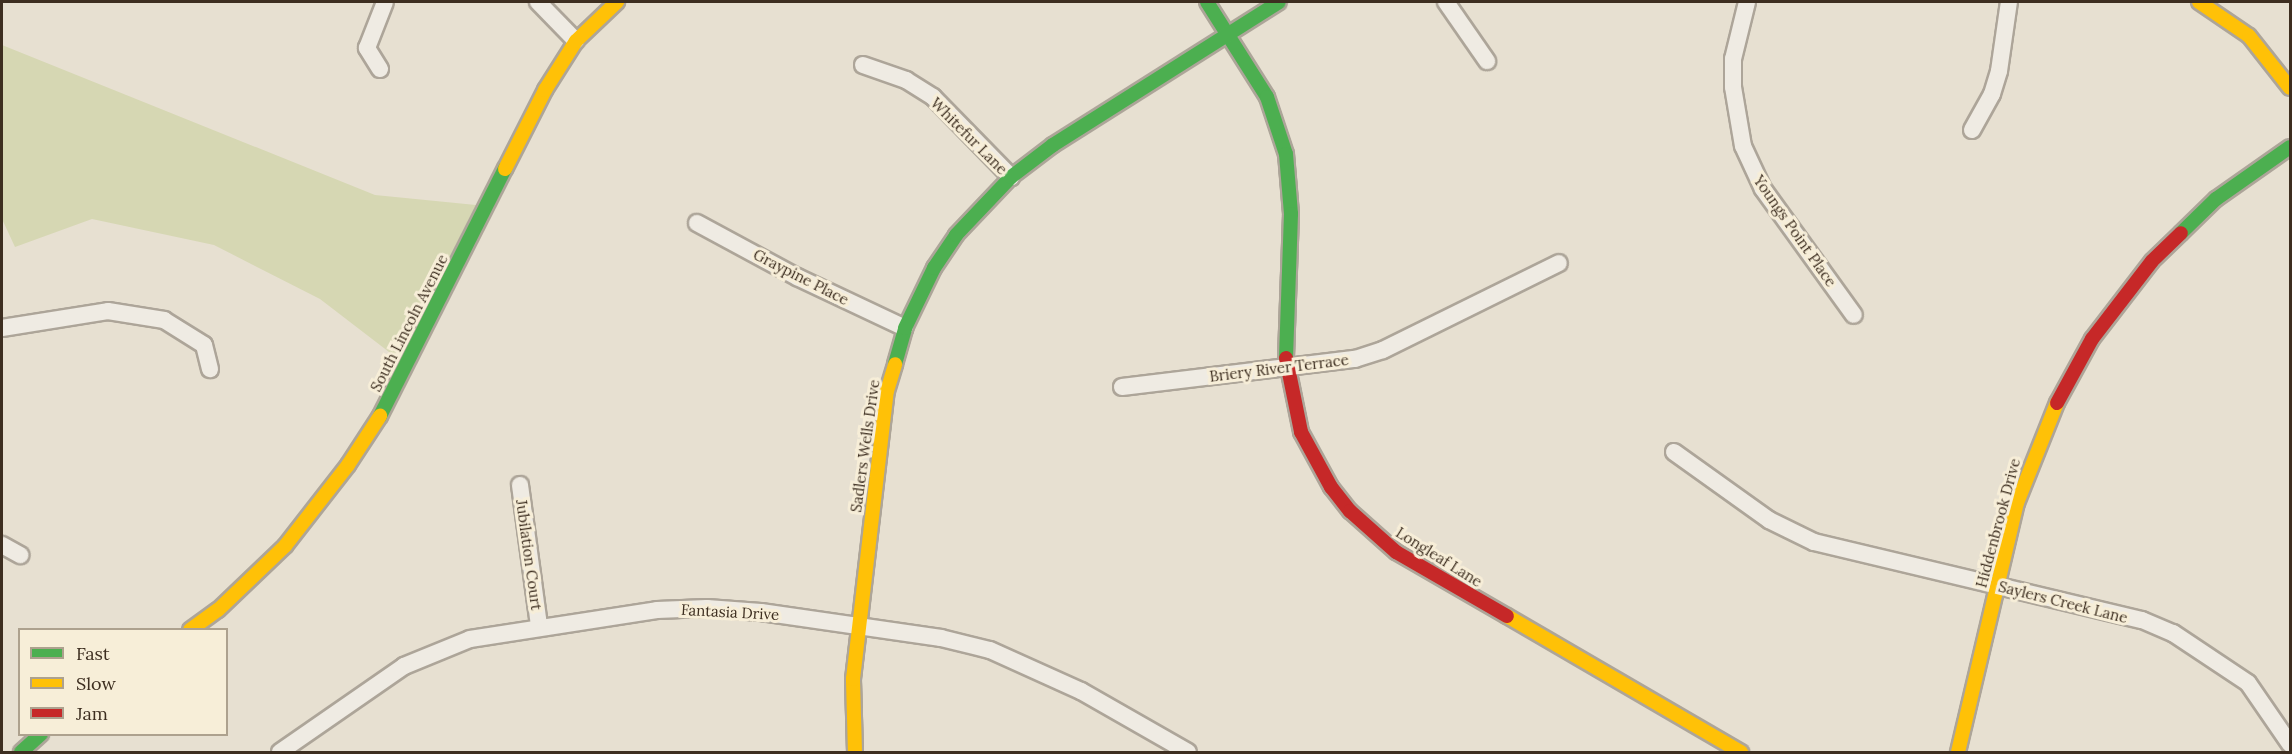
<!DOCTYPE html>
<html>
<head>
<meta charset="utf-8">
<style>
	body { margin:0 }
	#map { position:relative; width:2292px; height:754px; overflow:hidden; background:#e7e0d1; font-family:Lora,serif }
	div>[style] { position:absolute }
	.green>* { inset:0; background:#d6d7b3 }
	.roads { filter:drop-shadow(2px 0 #ada599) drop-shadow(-2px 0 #ada599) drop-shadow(0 2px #ada599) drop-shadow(0 -2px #ada599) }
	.street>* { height:16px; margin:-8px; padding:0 8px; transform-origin:8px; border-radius:8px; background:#efebe3 }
	.fast>* { height:14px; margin:-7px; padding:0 7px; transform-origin:7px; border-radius:7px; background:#4caf50 }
	.slow>* { height:14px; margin:-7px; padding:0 7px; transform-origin:7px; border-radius:7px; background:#ffc107 }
	.jam>* { height:14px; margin:-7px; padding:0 7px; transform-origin:7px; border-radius:7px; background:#c62828 }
	span { translate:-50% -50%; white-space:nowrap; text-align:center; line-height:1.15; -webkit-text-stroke:6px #f7eed8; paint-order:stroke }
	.street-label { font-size:15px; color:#3d2e20 }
	.frame { position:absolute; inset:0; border:3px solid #3d2e20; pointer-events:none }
	.legend { position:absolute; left:18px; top:628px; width:210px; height:108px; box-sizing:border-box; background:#f7eed8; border:2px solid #ada18e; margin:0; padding:8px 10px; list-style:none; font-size:18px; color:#3d2e20 }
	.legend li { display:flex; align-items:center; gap:12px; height:30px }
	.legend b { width:30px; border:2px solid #ada18e }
</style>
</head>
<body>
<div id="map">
	<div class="green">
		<i style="clip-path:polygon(2px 45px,375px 195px,486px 206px,406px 365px,320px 299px,214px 245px,92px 219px,15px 247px,2px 219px)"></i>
	</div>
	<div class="roads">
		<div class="street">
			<i style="left:538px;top:2px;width:54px;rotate:45.7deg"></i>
			<i style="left:1446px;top:2px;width:72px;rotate:55.2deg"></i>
			<i style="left:1747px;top:2px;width:59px;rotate:103.8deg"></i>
			<i style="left:1733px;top:59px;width:28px;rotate:90deg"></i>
			<i style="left:1733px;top:87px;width:60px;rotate:80.4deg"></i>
			<i style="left:1743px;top:146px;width:47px;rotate:65.1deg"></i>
			<i style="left:1763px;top:189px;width:155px;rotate:54.2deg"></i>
			<i style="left:863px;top:65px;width:46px;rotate:19.2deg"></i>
			<i style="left:906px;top:80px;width:32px;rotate:32deg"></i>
			<i style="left:933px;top:97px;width:112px;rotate:45.7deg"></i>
			<i style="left:380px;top:69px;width:25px;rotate:-122deg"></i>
			<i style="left:367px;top:48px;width:49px;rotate:-68.6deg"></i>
			<i style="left:1972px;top:130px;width:41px;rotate:-60.9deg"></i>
			<i style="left:1992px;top:94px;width:24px;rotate:-73deg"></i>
			<i style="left:1999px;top:71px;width:70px;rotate:-81.8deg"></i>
			<i style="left:697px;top:223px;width:114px;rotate:28.4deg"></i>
			<i style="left:797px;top:277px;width:119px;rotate:25.3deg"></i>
			<i style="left:2px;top:328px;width:107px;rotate:-9.1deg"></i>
			<i style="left:108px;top:311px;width:57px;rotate:9.1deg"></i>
			<i style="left:164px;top:320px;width:47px;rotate:32deg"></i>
			<i style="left:204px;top:345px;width:25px;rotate:76deg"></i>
			<i style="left:1122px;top:387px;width:235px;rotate:-6.9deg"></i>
			<i style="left:1355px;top:359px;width:29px;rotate:-18deg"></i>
			<i style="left:1383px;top:350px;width:196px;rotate:-26.3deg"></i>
			<i style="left:1674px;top:452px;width:117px;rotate:35.6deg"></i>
			<i style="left:1769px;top:520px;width:50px;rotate:26.1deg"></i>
			<i style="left:1814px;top:542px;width:337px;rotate:13.4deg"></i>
			<i style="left:2142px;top:620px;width:34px;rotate:23deg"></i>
			<i style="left:2173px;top:633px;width:90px;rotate:33.7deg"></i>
			<i style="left:2248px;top:683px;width:74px;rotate:55.5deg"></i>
			<i style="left:520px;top:485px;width:141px;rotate:82.3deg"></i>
			<i style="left:2px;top:545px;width:21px;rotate:29deg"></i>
			<i style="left:280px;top:752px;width:151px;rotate:-34.7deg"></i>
			<i style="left:404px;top:666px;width:71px;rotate:-22.2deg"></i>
			<i style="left:470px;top:639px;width:189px;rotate:-8.8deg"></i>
			<i style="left:657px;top:610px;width:50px;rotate:-2.3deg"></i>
			<i style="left:707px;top:608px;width:54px;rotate:4.2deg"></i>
			<i style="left:761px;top:612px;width:182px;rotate:8.2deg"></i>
			<i style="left:941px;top:638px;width:50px;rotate:13.8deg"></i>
			<i style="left:990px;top:650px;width:100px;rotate:24.3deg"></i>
			<i style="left:1081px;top:691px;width:123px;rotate:29.7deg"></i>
		</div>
		<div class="fast">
			<i style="left:1207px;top:2px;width:112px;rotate:57.7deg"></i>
			<i style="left:1267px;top:97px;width:60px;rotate:71.6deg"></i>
			<i style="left:1286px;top:154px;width:60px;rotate:85.2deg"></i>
			<i style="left:1291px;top:214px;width:144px;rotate:92deg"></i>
			<i style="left:2181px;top:233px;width:49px;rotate:-44.2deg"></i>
			<i style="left:2216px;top:199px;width:90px;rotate:-35.1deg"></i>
			<i style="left:895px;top:364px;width:37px;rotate:-74deg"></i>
			<i style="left:905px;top:328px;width:67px;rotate:-64.2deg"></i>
			<i style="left:934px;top:268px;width:40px;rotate:-56deg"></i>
			<i style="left:956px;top:235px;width:80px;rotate:-46.5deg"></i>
			<i style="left:1011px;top:177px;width:53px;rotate:-37.3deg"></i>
			<i style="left:1053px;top:145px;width:267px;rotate:-32.3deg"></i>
			<i style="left:380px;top:416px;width:277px;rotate:-63.2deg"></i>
			<i style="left:21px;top:752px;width:27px;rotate:-42deg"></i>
		</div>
		<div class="slow">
			<i style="left:2199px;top:2px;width:60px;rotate:34.2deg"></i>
			<i style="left:2249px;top:36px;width:66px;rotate:51.7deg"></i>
			<i style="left:505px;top:169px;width:89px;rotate:-63.1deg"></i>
			<i style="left:545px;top:90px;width:58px;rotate:-57.7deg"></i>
			<i style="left:576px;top:41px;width:57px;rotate:-43.6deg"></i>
			<i style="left:1507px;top:616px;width:271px;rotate:30.2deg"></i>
			<i style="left:190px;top:630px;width:34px;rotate:-36deg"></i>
			<i style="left:218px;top:610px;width:93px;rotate:-43.7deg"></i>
			<i style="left:285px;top:546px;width:103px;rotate:-52.1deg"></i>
			<i style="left:348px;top:465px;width:59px;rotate:-56.9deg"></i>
			<i style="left:855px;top:752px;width:73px;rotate:-91.6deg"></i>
			<i style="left:853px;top:679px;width:290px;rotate:-83.3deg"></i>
			<i style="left:887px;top:391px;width:28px;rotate:-73deg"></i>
			<i style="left:1958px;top:752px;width:256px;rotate:-76.7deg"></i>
			<i style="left:2017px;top:503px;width:108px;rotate:-68.2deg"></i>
		</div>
		<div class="jam">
			<i style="left:1286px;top:358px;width:76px;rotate:78.5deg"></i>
			<i style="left:1301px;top:432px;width:63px;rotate:61.4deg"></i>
			<i style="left:1331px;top:487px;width:31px;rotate:52deg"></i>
			<i style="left:1350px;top:511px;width:62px;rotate:41.7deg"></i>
			<i style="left:1396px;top:552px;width:128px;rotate:30deg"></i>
			<i style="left:2057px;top:403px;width:73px;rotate:-61.3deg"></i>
			<i style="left:2092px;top:339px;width:98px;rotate:-52.4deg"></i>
			<i style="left:2152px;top:261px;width:40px;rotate:-44deg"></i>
		</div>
	</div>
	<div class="street-label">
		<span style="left:969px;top:136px;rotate:45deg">Whitefur Lane</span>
		<span style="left:1795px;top:231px;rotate:55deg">Youngs Point Place</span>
		<span style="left:801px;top:277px;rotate:27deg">Graypine Place</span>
		<span style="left:409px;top:323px;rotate:-63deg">South Lincoln Avenue</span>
		<span style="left:1279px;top:368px;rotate:-7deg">Briery River Terrace</span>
		<span style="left:865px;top:446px;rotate:-82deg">Sadlers Wells Drive</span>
		<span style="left:1998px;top:523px;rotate:-75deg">Hiddenbrook Drive</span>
		<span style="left:529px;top:555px;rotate:82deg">Jubilation Court</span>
		<span style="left:1439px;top:557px;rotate:32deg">Longleaf Lane</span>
		<span style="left:2063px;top:602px;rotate:14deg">Saylers Creek Lane</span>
		<span style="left:730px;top:612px;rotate:3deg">Fantasia Drive</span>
	</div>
	<div class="frame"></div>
	<ul class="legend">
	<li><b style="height:8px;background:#4caf50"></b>Fast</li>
	<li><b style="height:8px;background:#ffc107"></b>Slow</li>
	<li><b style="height:8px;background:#c62828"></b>Jam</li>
	</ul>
</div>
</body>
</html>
